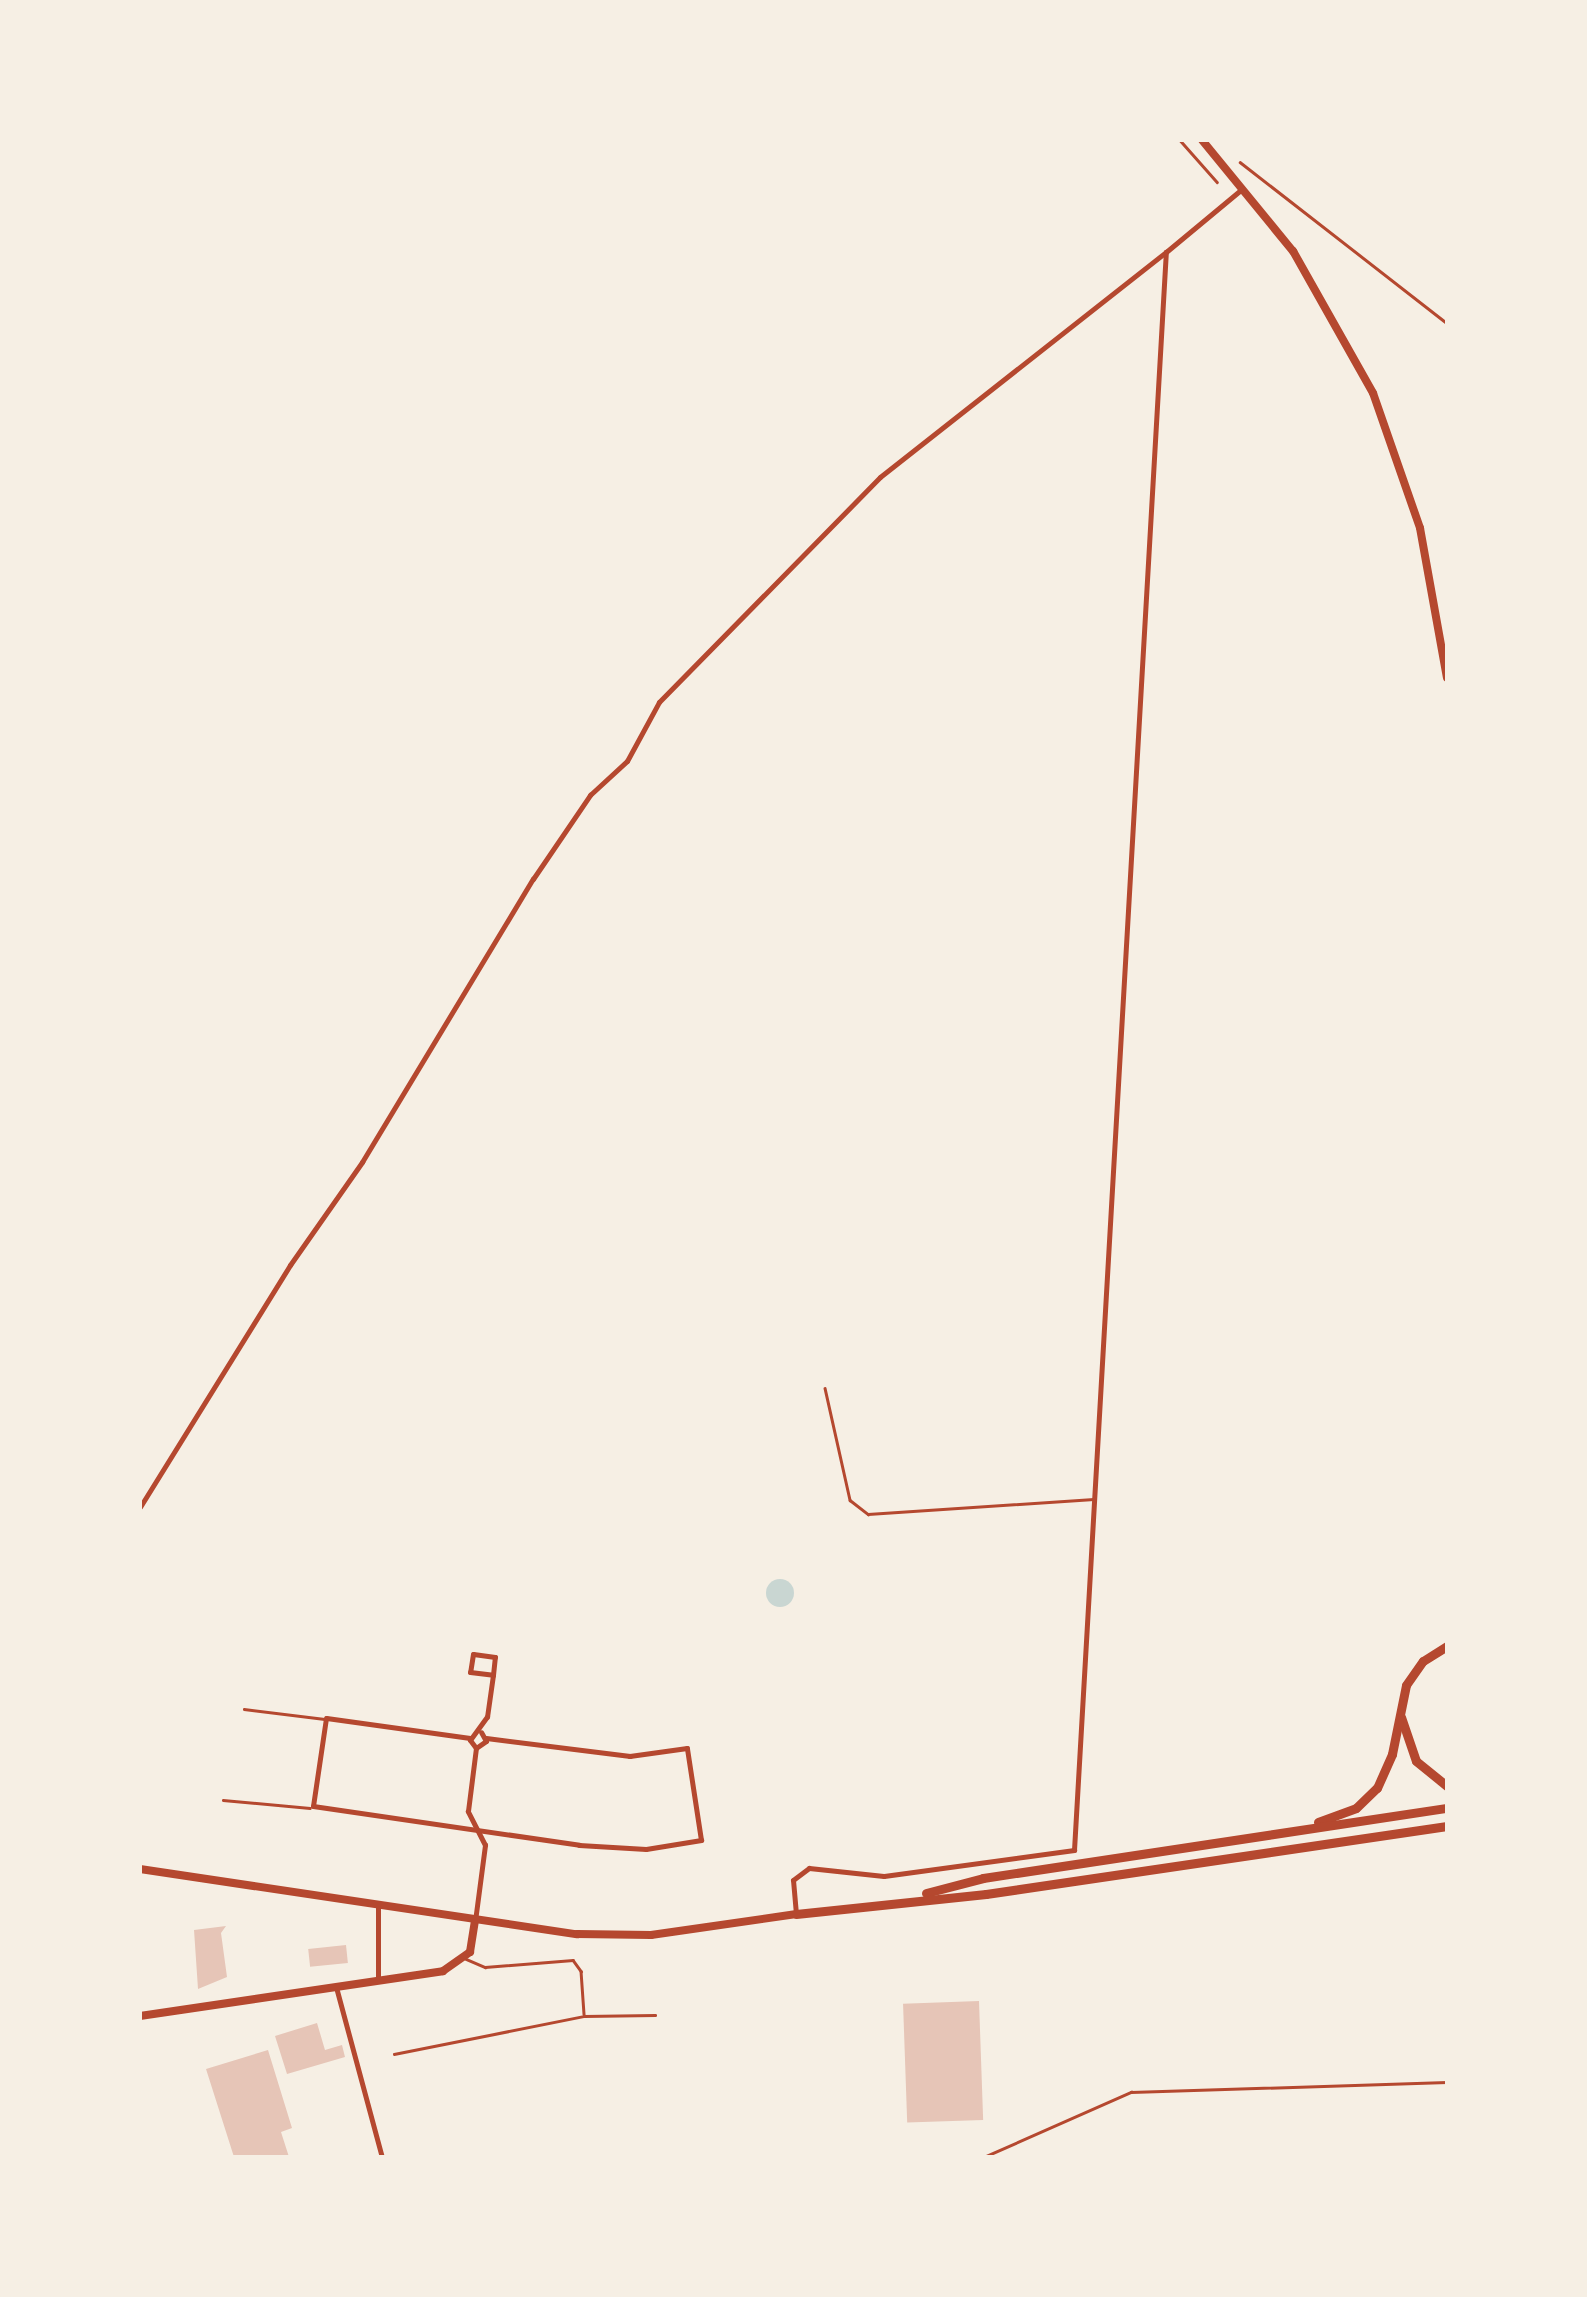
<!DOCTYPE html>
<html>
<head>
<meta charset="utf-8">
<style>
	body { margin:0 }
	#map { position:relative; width:1587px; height:2297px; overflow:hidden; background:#f6efe4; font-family:"Varela Round",sans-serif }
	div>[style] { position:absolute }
	.water>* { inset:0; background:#c9d6d2 }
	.round { border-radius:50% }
	.building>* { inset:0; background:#e6c5b7; transform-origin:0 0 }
	.path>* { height:2.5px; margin:-1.25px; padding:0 1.25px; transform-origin:1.25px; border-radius:1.25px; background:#b5482f }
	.service>* { height:2.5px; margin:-1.25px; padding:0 1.25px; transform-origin:1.25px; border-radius:1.25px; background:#b5482f }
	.minor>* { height:5px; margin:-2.5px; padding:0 2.5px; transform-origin:2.5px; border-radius:2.5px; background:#b5482f }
	.secondary>* { height:8px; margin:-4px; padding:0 4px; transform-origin:4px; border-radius:4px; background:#b5482f }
	.primary>* { height:8px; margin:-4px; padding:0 4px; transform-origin:4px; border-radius:4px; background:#b5482f }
	.trunk>* { height:9px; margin:-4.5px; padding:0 4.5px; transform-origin:4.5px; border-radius:4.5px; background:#b5482f }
	span { translate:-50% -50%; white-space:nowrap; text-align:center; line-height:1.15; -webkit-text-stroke:9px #f6efe4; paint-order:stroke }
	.frame { position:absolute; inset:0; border:142px solid #f6efe4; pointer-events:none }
</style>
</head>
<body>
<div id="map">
	<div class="water">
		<i class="round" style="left:766px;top:1579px;width:28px;height:28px"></i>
	</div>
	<div class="building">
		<i style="clip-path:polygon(226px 1926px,221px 1933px,227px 1977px,198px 1989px,194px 1930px)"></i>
		<i style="left:346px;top:1945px;width:18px;height:38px;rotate:84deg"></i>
		<i style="left:979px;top:2001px;width:119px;height:76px;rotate:88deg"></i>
		<i style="clip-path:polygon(317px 2023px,325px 2050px,342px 2045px,345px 2057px,287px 2074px,275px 2036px)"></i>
		<i style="clip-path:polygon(268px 2050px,292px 2128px,281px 2132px,289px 2157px,234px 2157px,206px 2069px)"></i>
	</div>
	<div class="path">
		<i style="left:1180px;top:140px;width:56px;rotate:48.6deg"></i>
		<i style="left:1240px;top:162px;width:262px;rotate:37.9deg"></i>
		<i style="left:984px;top:2157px;width:161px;rotate:-23.9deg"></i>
		<i style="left:1131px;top:2092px;width:316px;rotate:-1.8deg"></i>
	</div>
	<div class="service">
		<i style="left:825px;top:1388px;width:115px;rotate:77.4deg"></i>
		<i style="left:850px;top:1500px;width:23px;rotate:38deg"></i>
		<i style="left:868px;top:1514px;width:226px;rotate:-3.8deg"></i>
		<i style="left:244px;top:1709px;width:81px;rotate:7.1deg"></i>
		<i style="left:223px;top:1800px;width:87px;rotate:5.3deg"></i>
		<i style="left:466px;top:1959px;width:21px;rotate:23deg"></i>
		<i style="left:485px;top:1967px;width:88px;rotate:-4.5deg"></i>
		<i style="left:573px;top:1960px;width:14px;rotate:54deg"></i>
		<i style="left:581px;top:1971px;width:43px;rotate:86deg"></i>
		<i style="left:394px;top:2054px;width:194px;rotate:-11.3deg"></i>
		<i style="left:584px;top:2016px;width:71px;rotate:-0.8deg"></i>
	</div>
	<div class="minor">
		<i style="left:140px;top:1507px;width:285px;rotate:-58.2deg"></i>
		<i style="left:290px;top:1265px;width:126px;rotate:-55deg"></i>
		<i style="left:362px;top:1162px;width:331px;rotate:-58.9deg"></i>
		<i style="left:533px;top:879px;width:102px;rotate:-55.8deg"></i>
		<i style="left:590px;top:795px;width:50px;rotate:-42.6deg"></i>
		<i style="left:627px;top:761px;width:67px;rotate:-61.5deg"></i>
		<i style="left:659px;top:702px;width:315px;rotate:-45.5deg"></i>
		<i style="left:880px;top:477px;width:364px;rotate:-38.2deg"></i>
		<i style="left:470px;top:1738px;width:145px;rotate:-172.1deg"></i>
		<i style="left:326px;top:1718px;width:89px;rotate:98.4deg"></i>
		<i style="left:313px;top:1806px;width:269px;rotate:8.3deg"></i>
		<i style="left:579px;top:1845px;width:67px;rotate:3.4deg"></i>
		<i style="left:646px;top:1849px;width:56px;rotate:-9.3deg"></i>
		<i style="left:701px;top:1840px;width:93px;rotate:-98.7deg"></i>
		<i style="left:687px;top:1748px;width:58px;rotate:172deg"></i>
		<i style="left:630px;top:1756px;width:145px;rotate:-172.9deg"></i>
		<i style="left:476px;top:1748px;width:12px;rotate:-35deg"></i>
		<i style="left:486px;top:1741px;width:10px;rotate:-119deg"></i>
		<i style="left:378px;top:1904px;width:77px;rotate:90deg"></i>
		<i style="left:796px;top:1914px;width:34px;rotate:-95deg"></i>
		<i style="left:793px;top:1880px;width:20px;rotate:-37deg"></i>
		<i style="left:809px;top:1868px;width:75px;rotate:6.1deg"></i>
		<i style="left:884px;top:1876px;width:192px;rotate:-7.8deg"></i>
		<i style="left:1074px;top:1850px;width:1601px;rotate:-86.71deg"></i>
		<i style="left:1166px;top:252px;width:99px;rotate:-39.7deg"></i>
		<i style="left:475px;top:1921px;width:77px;rotate:-82.5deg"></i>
		<i style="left:485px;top:1845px;width:38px;rotate:-117deg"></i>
		<i style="left:468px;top:1811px;width:64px;rotate:-82.8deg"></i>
		<i style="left:476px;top:1748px;width:10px;rotate:-127deg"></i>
		<i style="left:470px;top:1740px;width:29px;rotate:-54deg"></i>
		<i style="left:487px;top:1717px;width:42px;rotate:-81.9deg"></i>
		<i style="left:493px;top:1675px;width:18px;rotate:-84deg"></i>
		<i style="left:495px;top:1657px;width:22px;rotate:-172deg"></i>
		<i style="left:473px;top:1654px;width:18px;rotate:99deg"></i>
		<i style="left:470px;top:1672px;width:23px;rotate:7deg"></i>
		<i style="left:336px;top:1987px;width:176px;rotate:74.9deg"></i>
	</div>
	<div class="secondary">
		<i style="left:1202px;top:140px;width:144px;rotate:50.7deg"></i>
		<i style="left:1293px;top:251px;width:163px;rotate:60.6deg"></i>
		<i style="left:1373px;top:393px;width:143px;rotate:70.8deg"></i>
		<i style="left:1420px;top:528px;width:152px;rotate:79.8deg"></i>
		<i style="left:140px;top:2016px;width:306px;rotate:-8.4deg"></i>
		<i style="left:443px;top:1971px;width:33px;rotate:-35deg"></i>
		<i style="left:470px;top:1952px;width:30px;rotate:-81deg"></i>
	</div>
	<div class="primary">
		<i style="left:140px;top:1869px;width:442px;rotate:8.5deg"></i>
		<i style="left:577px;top:1934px;width:74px;rotate:0.8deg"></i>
		<i style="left:651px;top:1935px;width:147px;rotate:-8.2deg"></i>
	</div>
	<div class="trunk">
		<i style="left:1401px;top:1717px;width:46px;rotate:71.2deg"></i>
		<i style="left:1416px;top:1761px;width:40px;rotate:39deg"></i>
		<i style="left:1318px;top:1822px;width:40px;rotate:-20.2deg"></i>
		<i style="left:1356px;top:1808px;width:29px;rotate:-44deg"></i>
		<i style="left:1377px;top:1788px;width:37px;rotate:-66deg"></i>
		<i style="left:1392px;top:1754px;width:70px;rotate:-78.5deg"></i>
		<i style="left:1406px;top:1685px;width:29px;rotate:-55deg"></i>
		<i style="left:1423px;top:1661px;width:28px;rotate:-32deg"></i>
		<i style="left:926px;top:1893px;width:59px;rotate:-14.7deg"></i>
		<i style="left:983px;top:1878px;width:469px;rotate:-8.6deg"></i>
		<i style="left:796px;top:1914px;width:191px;rotate:-6deg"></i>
		<i style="left:986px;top:1894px;width:466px;rotate:-8.4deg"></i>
	</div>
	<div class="frame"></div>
</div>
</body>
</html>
